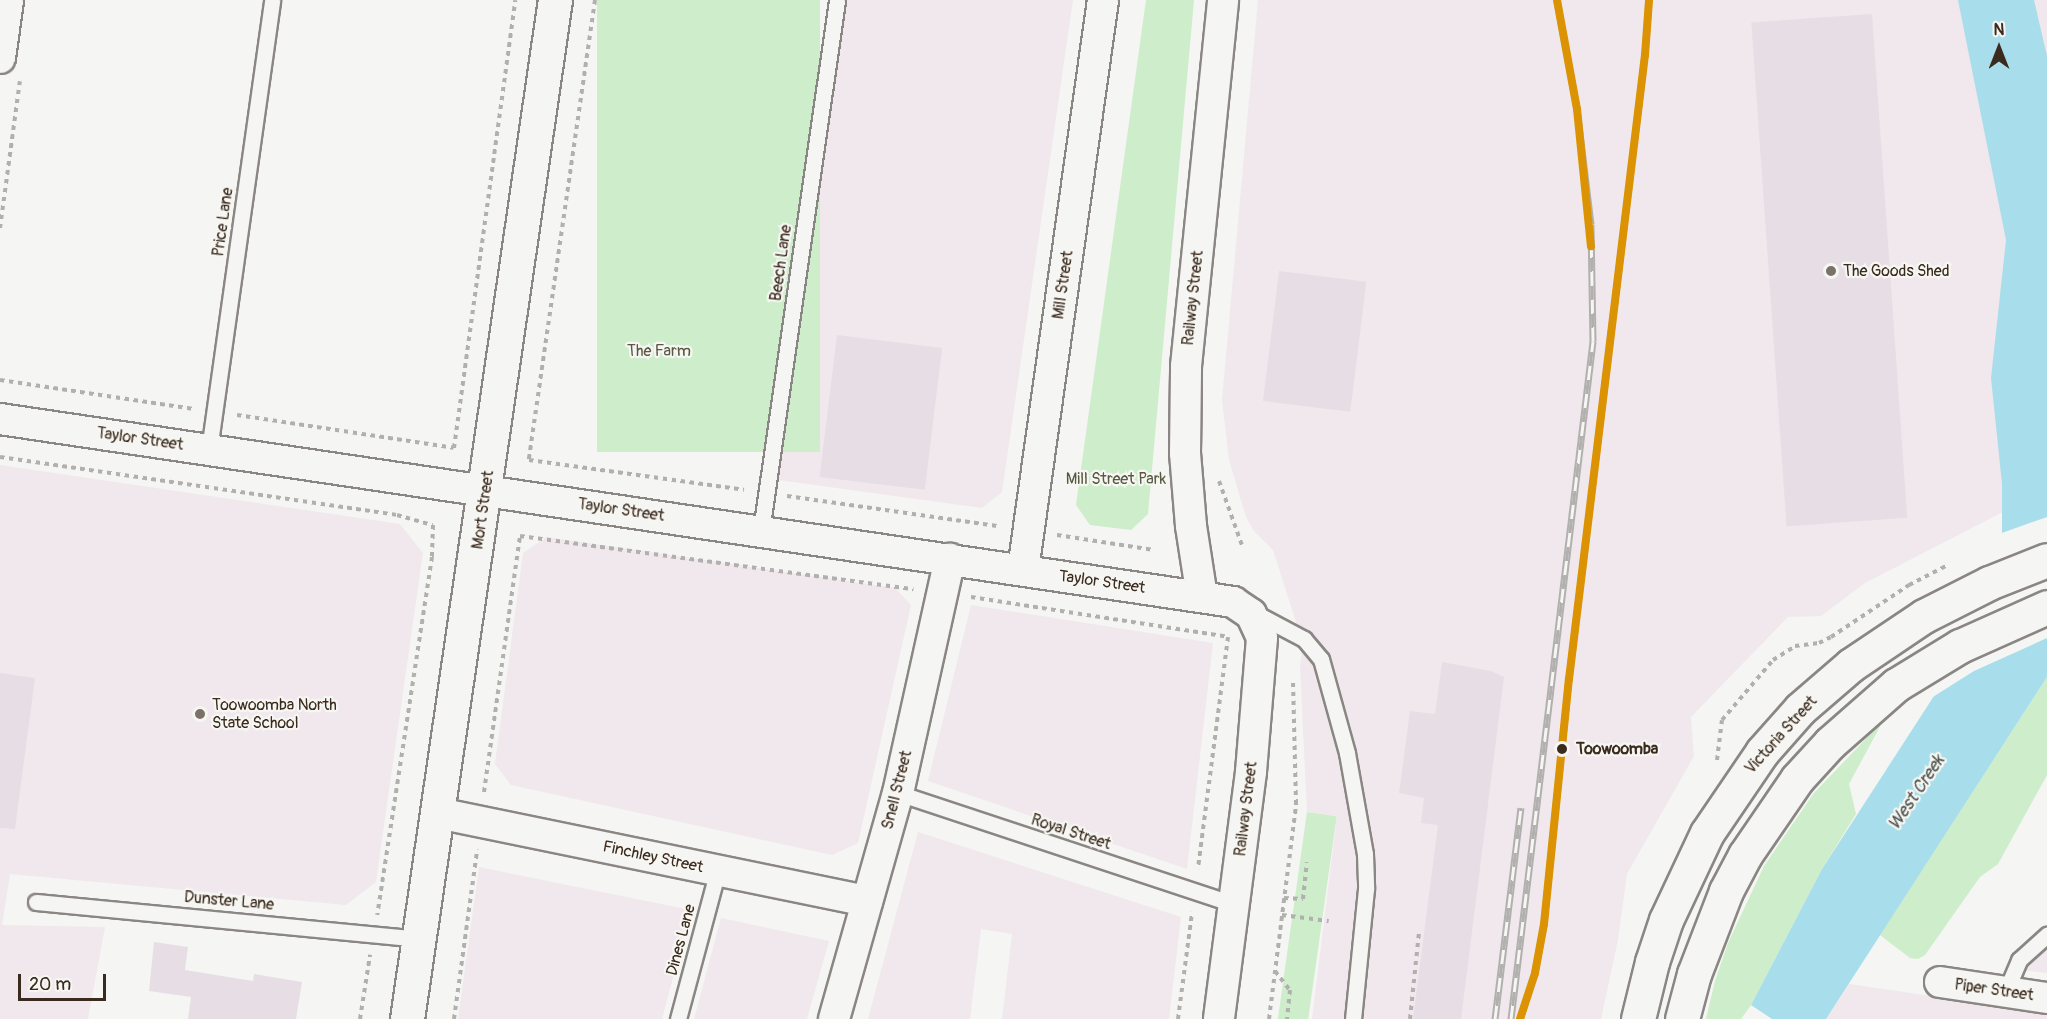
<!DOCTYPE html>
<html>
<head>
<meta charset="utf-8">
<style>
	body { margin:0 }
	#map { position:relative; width:2047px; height:1019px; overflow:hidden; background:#f5f5f3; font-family:Pangolin,sans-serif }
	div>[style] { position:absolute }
	.built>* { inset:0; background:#f0e8ec }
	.green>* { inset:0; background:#cdedcb; transform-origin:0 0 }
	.water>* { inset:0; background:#a8deeb }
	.pier>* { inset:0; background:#f5f5f3 }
	.building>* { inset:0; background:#e7dee5; transform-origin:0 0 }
	.path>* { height:4px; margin-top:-2px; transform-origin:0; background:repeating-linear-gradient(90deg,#b2b0ae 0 4.5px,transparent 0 9px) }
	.roads { filter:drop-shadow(2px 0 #8a8683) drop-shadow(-2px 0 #8a8683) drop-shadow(0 2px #8a8683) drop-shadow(0 -2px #8a8683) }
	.service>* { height:15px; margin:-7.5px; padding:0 7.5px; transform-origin:7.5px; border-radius:7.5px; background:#f5f5f3 }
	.minor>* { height:30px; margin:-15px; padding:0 15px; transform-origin:15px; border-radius:15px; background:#f5f5f3 }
	.tertiary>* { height:33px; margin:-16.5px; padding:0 16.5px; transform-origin:16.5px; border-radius:16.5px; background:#f5f5f3 }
	.secondary>* { height:33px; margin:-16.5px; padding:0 16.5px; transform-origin:16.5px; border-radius:16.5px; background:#f5f5f3 }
	.rail>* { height:7px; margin-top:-3.5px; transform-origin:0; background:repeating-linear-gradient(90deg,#f6f6f2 0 14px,#b2b0ae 0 28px); box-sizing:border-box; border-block:2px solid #b2b0ae }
	.rail-1>* { height:8px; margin:-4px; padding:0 4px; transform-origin:4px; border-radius:4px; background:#db9304 }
	.dots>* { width:16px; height:16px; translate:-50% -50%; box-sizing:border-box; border:3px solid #f6f6f2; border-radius:50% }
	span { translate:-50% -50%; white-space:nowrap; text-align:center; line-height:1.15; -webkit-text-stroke:4.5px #f6f6f2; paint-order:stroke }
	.street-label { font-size:16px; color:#3b2a1e }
	.poi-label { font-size:16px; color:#3b2a1e }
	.left { translate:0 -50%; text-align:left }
	.park-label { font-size:16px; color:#585941 }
	.stop-label { font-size:16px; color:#3b2a1e; font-weight:700 }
	.water-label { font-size:18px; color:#4e5450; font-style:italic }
	.north { position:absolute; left:1969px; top:18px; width:60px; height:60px; -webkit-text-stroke:4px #f6f6f2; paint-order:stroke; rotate:0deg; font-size:16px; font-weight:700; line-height:24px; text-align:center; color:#3b2a1e }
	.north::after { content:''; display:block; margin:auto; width:21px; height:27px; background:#3b2a1e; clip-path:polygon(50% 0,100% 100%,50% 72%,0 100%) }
	.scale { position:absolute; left:18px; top:974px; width:88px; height:27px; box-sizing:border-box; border:3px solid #3b2a1e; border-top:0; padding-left:8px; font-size:18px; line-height:21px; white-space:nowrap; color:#3b2a1e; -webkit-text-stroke:4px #f6f6f2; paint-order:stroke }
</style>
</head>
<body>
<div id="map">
	<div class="built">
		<i style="clip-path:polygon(846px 0,1073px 0,1002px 492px,982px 508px,778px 480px)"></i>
		<i style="clip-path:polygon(1258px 0,2047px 0,2047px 495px,2032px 497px,1865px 583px,1821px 616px,1788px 617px,1691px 717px,1694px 756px,1627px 874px,1618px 940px,1601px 1019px,1312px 1019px,1337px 816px,1307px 812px,1300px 666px,1303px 644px,1273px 550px,1254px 531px,1246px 517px,1229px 460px,1222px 400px)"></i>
		<i style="clip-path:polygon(0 465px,400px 524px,423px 553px,376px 882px,346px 905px,10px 874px,2px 925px,105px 927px,88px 1019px,0 1019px)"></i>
		<i style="clip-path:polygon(547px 537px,895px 588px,911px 605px,858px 843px,832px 855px,511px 785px,495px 764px,523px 553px)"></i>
		<i style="clip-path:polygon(971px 605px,1213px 643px,1187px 869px,928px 781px)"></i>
		<i style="clip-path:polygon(918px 832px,1181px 917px,1169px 1019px,1002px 1019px,1012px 934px,981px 929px,970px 1019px,868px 1019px)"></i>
		<i style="clip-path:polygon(479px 867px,691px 910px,662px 1019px,458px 1019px)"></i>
		<i style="clip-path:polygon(721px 918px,829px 941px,807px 1019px,694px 1019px)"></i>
		<i style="clip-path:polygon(2047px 950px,2047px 973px,2022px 970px)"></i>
		<i style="clip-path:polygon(1849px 984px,2047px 1013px,2047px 1019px,1826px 1019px)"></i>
	</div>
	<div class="green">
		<i style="left:597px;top:0;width:223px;height:452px"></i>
		<i style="clip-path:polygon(1146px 0,1194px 0,1148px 514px,1131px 530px,1090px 525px,1076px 505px)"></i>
		<i style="clip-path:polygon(2047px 677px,2047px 775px,1998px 864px,1980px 877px,1925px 955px,1918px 959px,1910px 958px,1880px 935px)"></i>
		<i style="clip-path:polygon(1883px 721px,1849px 784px,1856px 814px,1822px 869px,1751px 1005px,1741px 1019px,1706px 1019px,1715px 981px,1728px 943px,1764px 866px,1814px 793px)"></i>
		<i style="left:1307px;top:812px;width:30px;height:209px;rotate:8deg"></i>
	</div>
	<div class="water">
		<i style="clip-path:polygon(1958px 0,2034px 0,2047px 56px,2047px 677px,1826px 1019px,1772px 1019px,1751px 1005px,1822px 869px,1954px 665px,1979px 617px,1996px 564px,2002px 533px,2002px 484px,1991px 378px,2006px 240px)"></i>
	</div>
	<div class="pier">
		<i style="clip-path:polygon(2047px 517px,2047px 638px,1974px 671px,1928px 700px,1952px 664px,1976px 616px,1987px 589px,1999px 534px)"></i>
	</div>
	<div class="building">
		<i style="left:1872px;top:14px;width:505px;height:121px;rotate:86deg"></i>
		<i style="left:1279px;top:271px;width:88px;height:131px;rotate:7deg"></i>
		<i style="left:837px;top:335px;width:106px;height:143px;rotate:7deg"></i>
		<i style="clip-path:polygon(1442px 662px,1491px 671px,1504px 677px,1461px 1019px,1413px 1019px,1438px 825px,1421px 823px,1424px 798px,1399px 793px,1410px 711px,1435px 714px)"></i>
		<i style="clip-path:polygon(0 673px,35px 678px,15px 829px,0 828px)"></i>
		<i style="clip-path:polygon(154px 942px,188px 947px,185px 970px,253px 981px,254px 974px,302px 982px,296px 1019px,188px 1019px,191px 997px,149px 991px)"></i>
	</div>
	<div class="path">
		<i style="left:595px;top:0;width:465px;rotate:98.2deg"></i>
		<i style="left:529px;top:460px;width:217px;rotate:7.9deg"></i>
		<i style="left:0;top:228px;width:148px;rotate:-82.3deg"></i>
		<i style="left:0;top:380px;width:196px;rotate:8.5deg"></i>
		<i style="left:237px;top:415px;width:219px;rotate:8.6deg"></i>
		<i style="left:454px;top:448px;width:452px;rotate:-82.2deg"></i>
		<i style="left:0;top:457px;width:401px;rotate:8.3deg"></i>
		<i style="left:397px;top:515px;width:37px;rotate:16deg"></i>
		<i style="left:433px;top:525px;width:32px;rotate:92deg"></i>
		<i style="left:432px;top:557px;width:362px;rotate:98.7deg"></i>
		<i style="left:1219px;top:481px;width:71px;rotate:70.3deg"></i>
		<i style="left:787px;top:496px;width:214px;rotate:8.1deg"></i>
		<i style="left:1057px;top:535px;width:98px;rotate:8.8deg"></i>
		<i style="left:971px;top:597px;width:260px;rotate:8.8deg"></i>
		<i style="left:1228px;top:637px;width:234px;rotate:97.4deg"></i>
		<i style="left:1717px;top:760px;width:40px;rotate:-82.9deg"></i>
		<i style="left:1722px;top:720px;width:79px;rotate:-49.6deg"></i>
		<i style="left:1773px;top:660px;width:26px;rotate:-32deg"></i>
		<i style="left:1795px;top:646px;width:24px;rotate:-7deg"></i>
		<i style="left:1819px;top:643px;width:13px;rotate:-27deg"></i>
		<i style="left:1831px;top:637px;width:94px;rotate:-33.7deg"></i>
		<i style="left:1909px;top:585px;width:42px;rotate:-27.2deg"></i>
		<i style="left:484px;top:792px;width:259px;rotate:-82deg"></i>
		<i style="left:520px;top:536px;width:397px;rotate:7.7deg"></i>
		<i style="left:1284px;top:898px;width:19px;rotate:3deg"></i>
		<i style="left:1303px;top:899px;width:37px;rotate:-84deg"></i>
		<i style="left:1282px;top:915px;width:47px;rotate:7.3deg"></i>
		<i style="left:1275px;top:971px;width:24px;rotate:52deg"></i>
		<i style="left:1290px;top:990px;width:29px;rotate:96deg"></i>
		<i style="left:360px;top:1019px;width:65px;rotate:-81.1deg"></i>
		<i style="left:454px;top:1019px;width:171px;rotate:-82.2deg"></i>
		<i style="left:1178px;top:1019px;width:108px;rotate:-82.5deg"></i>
		<i style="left:1269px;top:1019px;width:217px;rotate:-82.8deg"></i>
		<i style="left:1296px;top:804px;width:121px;rotate:-91.4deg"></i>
		<i style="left:1410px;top:1019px;width:87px;rotate:-84.1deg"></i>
	</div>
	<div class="roads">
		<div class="service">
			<i style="left:209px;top:450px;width:454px;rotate:-82deg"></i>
			<i style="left:761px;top:531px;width:536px;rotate:-81.85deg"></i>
			<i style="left:1253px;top:612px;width:58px;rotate:27.9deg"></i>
			<i style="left:1304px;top:639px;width:26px;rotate:50deg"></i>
			<i style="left:1321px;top:659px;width:98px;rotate:74.5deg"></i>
			<i style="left:1347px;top:753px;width:103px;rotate:79.9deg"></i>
			<i style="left:1365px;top:854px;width:35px;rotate:88deg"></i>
			<i style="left:1366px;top:889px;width:131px;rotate:95.7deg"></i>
			<i style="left:898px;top:793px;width:354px;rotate:18.3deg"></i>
			<i style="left:36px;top:902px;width:384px;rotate:5.5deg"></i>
			<i style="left:2006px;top:991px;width:34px;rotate:-67deg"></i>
			<i style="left:2019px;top:960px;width:38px;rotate:-42deg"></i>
			<i style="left:678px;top:1019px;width:154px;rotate:-75deg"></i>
		</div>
		<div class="minor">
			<i style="left:0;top:58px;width:59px;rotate:-82.1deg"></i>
			<i style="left:0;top:419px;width:1247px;rotate:8.44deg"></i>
			<i style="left:1233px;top:602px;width:22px;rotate:34deg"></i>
			<i style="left:1251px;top:614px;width:26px;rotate:65deg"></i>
			<i style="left:1262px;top:638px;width:134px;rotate:94.7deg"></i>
			<i style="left:1251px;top:772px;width:249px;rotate:97.4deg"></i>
			<i style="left:1023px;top:570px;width:576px;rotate:-82.01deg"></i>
			<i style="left:1202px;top:597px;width:72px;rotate:-98.8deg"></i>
			<i style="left:1191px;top:526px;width:73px;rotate:-94.7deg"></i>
			<i style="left:1185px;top:453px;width:87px;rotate:-89.3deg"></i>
			<i style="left:1186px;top:366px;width:368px;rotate:-84.2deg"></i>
			<i style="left:438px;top:813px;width:438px;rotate:11.6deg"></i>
			<i style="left:1940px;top:982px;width:108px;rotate:8.5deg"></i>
			<i style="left:834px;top:1019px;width:235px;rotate:-74.2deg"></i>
			<i style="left:898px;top:793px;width:240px;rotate:-77.5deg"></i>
		</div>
		<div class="tertiary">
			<i style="left:407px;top:1019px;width:1030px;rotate:-81.74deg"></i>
		</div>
		<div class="secondary">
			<i style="left:1638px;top:1019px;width:59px;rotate:-76.2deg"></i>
			<i style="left:1652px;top:962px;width:44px;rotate:-71.6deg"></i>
			<i style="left:1666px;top:920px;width:96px;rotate:-64.8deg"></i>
			<i style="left:1707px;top:833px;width:98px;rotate:-55.8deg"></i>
			<i style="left:1762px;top:752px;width:57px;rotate:-48.5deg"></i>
			<i style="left:1800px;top:709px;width:67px;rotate:-40.8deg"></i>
			<i style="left:1851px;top:665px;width:88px;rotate:-33.9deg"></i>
			<i style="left:1924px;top:616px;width:73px;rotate:-26.9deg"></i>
			<i style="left:1989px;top:583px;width:62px;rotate:-21.6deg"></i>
			<i style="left:1682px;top:1019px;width:47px;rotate:-75.1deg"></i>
			<i style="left:1694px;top:974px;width:89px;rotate:-68.9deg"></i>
			<i style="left:1726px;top:891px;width:41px;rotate:-62.2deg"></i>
			<i style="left:1745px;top:855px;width:92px;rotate:-55.6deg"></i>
			<i style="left:1797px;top:779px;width:49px;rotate:-47.5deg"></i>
			<i style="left:1830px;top:743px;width:88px;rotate:-41.3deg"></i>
			<i style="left:1896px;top:685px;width:75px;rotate:-31.4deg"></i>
			<i style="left:1960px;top:646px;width:95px;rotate:-24.1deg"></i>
		</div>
	</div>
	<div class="rail">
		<i style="left:1495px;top:1019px;width:213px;rotate:-83deg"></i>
		<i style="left:1511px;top:1019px;width:683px;rotate:-83.1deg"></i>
		<i style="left:1593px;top:341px;width:117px;rotate:-91deg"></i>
		<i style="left:1591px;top:224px;width:116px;rotate:-96.9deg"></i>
		<i style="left:1577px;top:109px;width:111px;rotate:-100.4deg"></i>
		<i style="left:1520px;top:1019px;width:48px;rotate:-71.9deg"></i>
		<i style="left:1535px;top:973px;width:50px;rotate:-79.6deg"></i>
		<i style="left:1544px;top:924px;width:246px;rotate:-84.2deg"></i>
		<i style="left:1569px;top:679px;width:629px;rotate:-83.06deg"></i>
		<i style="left:1645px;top:55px;width:55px;rotate:-85.8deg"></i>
	</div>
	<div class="rail-1">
		<i style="left:1557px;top:0;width:111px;rotate:79.6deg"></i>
		<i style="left:1577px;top:109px;width:138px;rotate:84.2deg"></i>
		<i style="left:1520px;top:1019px;width:48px;rotate:-71.9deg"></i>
		<i style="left:1535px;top:973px;width:50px;rotate:-79.6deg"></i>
		<i style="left:1544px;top:924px;width:246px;rotate:-84.2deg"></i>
		<i style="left:1569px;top:679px;width:629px;rotate:-83.06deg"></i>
		<i style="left:1645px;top:55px;width:55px;rotate:-85.8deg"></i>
	</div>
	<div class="dots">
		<i style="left:1831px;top:271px;background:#7c7169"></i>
		<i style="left:200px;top:714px;background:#7c7169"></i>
		<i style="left:1562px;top:749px;background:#3b2a1e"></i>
	</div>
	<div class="street-label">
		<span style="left:223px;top:222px;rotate:-82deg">Price Lane</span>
		<span style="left:781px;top:263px;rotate:-82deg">Beech Lane</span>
		<span style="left:1063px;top:285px;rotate:-82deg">Mill Street</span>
		<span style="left:1193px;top:298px;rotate:-84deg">Railway Street</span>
		<span style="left:140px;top:439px;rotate:8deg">Taylor Street</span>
		<span style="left:483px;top:510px;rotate:-82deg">Mort Street</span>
		<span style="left:621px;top:510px;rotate:8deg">Taylor Street</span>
		<span style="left:1102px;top:582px;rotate:8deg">Taylor Street</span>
		<span style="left:1781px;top:735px;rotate:-48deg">Victoria Street</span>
		<span style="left:897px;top:790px;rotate:-76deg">Snell Street</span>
		<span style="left:1246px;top:809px;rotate:-83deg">Railway Street</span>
		<span style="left:1071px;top:832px;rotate:18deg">Royal Street</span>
		<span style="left:653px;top:857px;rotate:12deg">Finchley Street</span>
		<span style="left:229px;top:901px;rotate:5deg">Dunster Lane</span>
		<span style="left:681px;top:940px;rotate:-75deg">Dines Lane</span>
		<span style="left:1994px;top:990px;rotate:8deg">Piper Street</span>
	</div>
	<div class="poi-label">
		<span class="left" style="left:1843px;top:271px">The Goods Shed</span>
		<span class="left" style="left:212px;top:714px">Toowoomba North<br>State School</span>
	</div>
	<div class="park-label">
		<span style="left:659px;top:351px">The Farm</span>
		<span style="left:1116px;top:479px">Mill Street Park</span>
	</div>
	<div class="stop-label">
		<span class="left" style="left:1576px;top:749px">Toowoomba</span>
	</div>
	<div class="water-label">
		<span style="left:1917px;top:793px;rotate:-56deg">West Creek</span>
	</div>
	<div class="north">N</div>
	<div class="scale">20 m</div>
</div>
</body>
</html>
